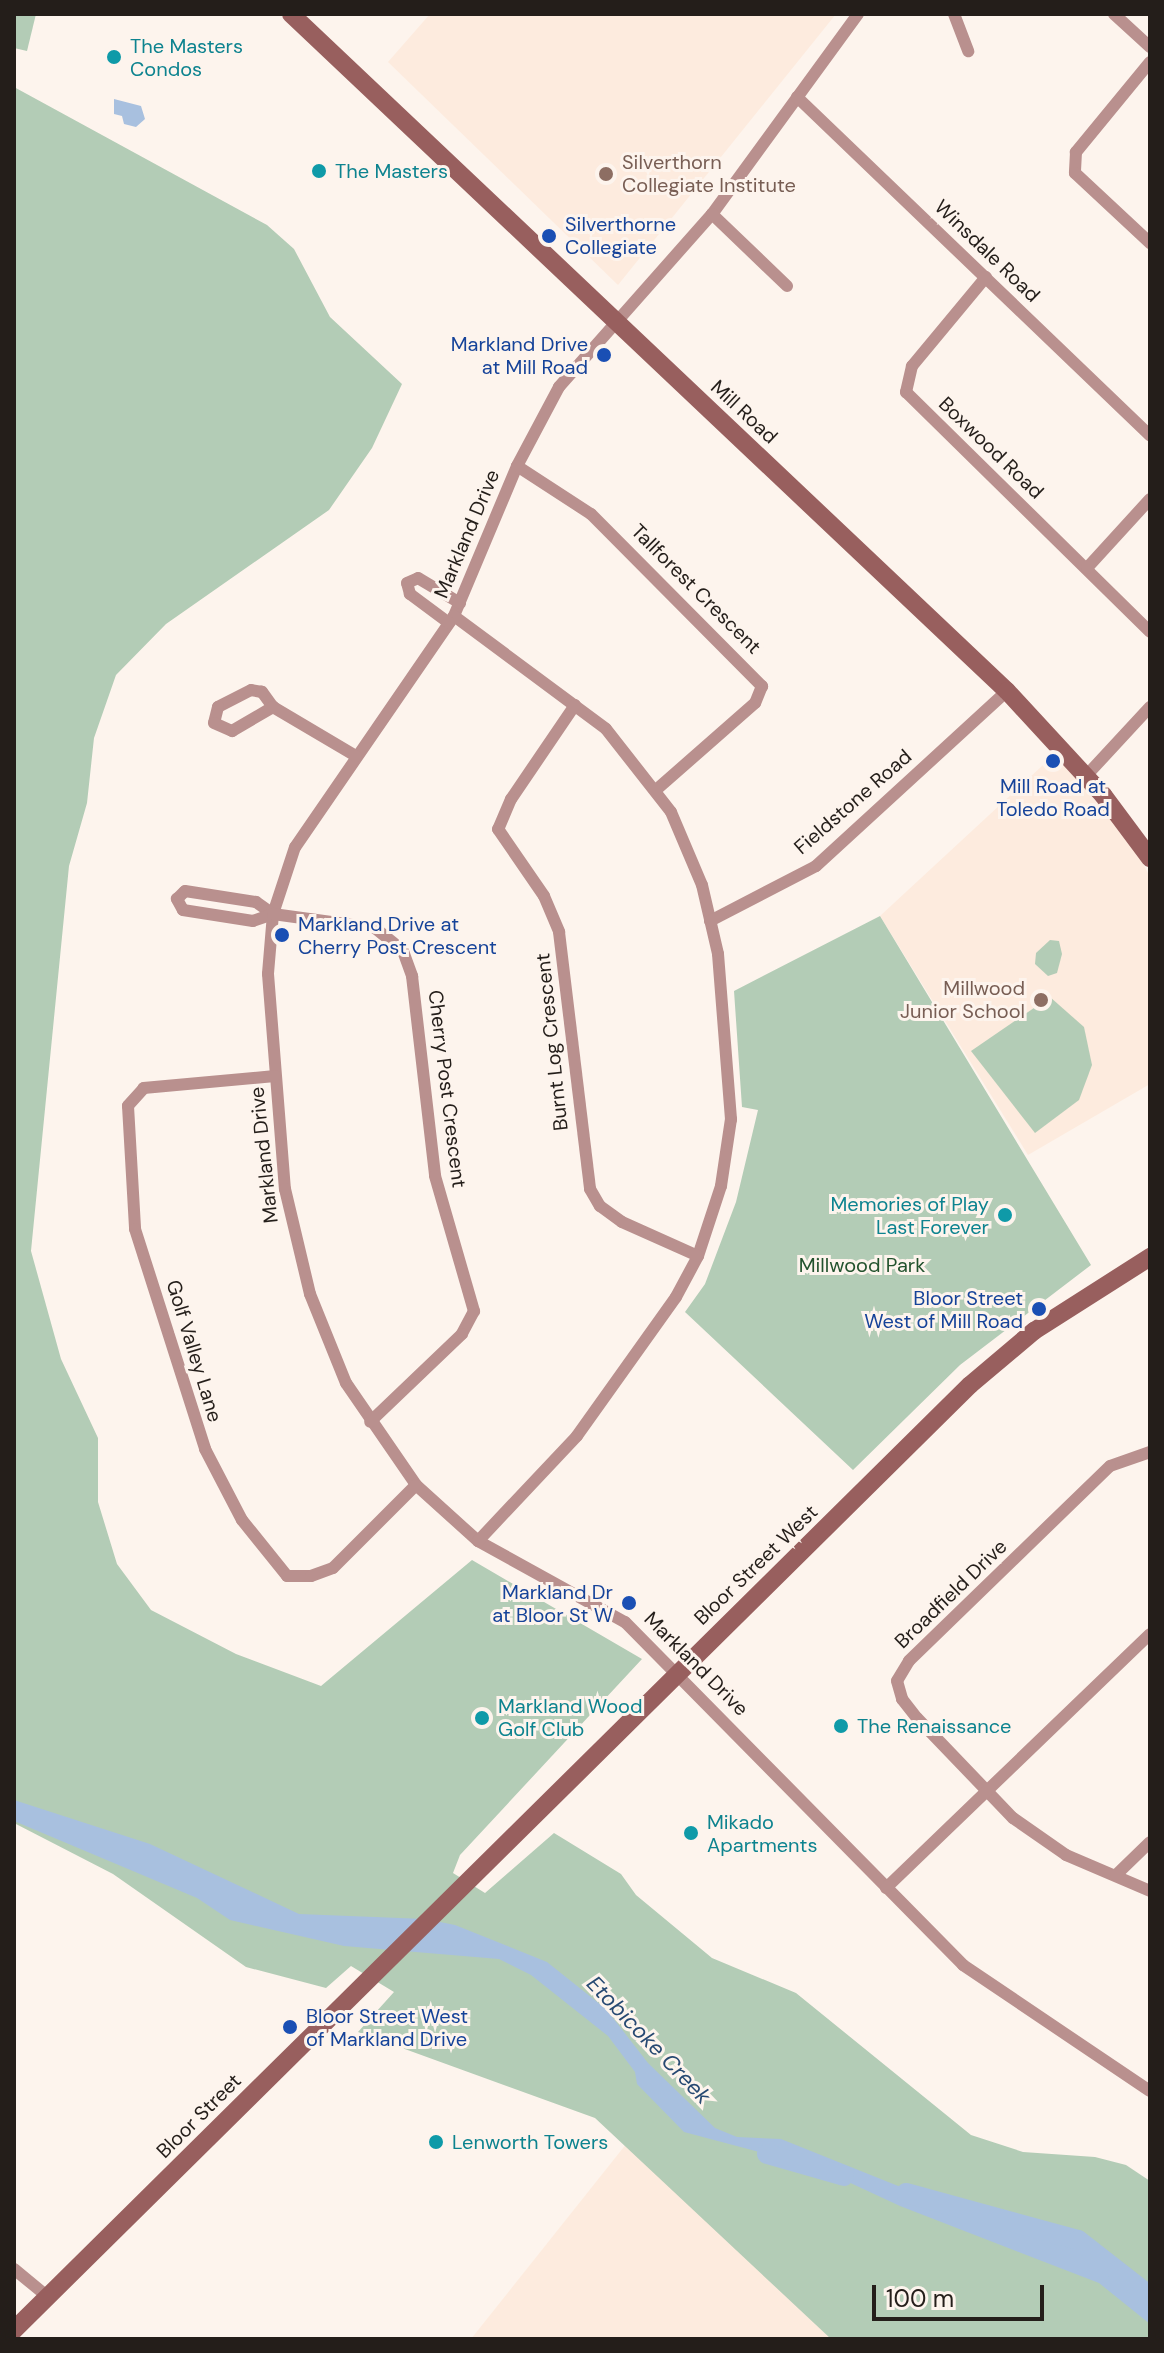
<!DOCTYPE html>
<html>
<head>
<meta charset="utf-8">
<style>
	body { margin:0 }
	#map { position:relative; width:1164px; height:2353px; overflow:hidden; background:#fdf4ed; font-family:"DM Sans",sans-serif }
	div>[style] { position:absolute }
	.built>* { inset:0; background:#fdebde }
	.green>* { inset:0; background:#b3ccb6 }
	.water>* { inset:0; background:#a8c0df }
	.river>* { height:20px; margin:-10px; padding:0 10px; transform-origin:10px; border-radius:10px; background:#a8c0df }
	.street>* { height:12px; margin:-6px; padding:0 6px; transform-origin:6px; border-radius:6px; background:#b9908e }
	.secondary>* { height:18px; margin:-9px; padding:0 9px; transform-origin:9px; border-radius:9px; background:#985f5e }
	.dots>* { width:22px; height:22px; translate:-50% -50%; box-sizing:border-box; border:4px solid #fdf4ed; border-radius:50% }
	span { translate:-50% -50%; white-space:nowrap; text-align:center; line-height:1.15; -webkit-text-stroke:6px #fdf4ed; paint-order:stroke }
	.culture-label { font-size:20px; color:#0d838f }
	.left { translate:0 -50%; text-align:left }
	.right { translate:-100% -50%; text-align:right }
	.education-label { font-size:20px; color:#785e54 }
	.transit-label { font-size:20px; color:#164399 }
	.street-label { font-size:20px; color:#241e1a }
	.park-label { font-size:20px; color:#22522d }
	.water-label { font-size:22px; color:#274972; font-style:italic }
	.frame { position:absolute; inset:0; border:16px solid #241e1a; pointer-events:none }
	.scale { position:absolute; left:872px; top:2285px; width:172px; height:36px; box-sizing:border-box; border:4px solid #241e1a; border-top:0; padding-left:10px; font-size:24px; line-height:28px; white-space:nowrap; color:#241e1a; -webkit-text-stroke:6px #fdf4ed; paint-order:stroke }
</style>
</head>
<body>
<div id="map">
	<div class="built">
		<i style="clip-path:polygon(430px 14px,836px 14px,618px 285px,388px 62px)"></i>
		<i style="clip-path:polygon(1055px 754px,1132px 843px,1150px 877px,1150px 1084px,1028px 1155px,880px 916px)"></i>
		<i style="clip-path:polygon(627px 2143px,831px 2339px,471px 2339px)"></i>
	</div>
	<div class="green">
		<i style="clip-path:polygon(14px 14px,36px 14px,27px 51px,14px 48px)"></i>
		<i style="clip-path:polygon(14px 87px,267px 225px,294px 249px,330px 317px,402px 384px,372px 448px,329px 510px,166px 624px,116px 675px,94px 738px,87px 803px,69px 866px,31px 1251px,61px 1359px,98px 1438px,98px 1502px,117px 1564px,151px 1610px,236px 1654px,321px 1686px,472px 1560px,642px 1659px,460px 1855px,453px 1873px,485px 1893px,554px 1833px,621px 1874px,636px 1895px,712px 1958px,796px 1993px,971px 2135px,1023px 2152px,1095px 2157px,1126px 2165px,1150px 2181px,1150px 2339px,831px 2339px,595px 2118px,358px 2032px,394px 1992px,351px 1966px,326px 1988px,246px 1967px,113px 1874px,14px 1823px)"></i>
		<i style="clip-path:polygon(880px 916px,1091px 1265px,960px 1365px,853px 1470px,685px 1312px,705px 1284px,736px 1202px,758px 1110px,742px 1107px,734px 991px)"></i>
		<i style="clip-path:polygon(1050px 940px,1059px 941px,1062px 954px,1057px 973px,1048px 976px,1035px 964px,1036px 953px)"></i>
		<i style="clip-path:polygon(1050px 997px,1084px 1027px,1092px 1065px,1079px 1100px,1035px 1133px,971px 1051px)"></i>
	</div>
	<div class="water">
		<i style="clip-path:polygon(114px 99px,141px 106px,145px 119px,136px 127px,124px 124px,122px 116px,114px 114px)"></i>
		<i style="clip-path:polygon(14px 1800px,150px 1844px,299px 1914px,425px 1919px,455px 1925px,547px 1962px,606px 2009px,648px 2063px,715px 2128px,737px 2137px,781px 2139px,948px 2206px,1030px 2225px,1085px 2249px,1150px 2291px,1150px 2324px,1099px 2283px,900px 2206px,816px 2167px,684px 2132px,637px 2084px,635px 2072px,608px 2036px,531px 1975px,499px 1959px,344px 1946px,230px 1920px,197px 1898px,14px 1821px)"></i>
	</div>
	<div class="river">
		<i style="left:767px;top:2154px;width:80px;rotate:15.9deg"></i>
		<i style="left:906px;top:2193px;width:178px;rotate:15.3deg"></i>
		<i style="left:1078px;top:2240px;width:91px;rotate:37.9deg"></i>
	</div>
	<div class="street">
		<i style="left:858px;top:14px;width:248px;rotate:126.1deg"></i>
		<i style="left:712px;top:214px;width:231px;rotate:131.5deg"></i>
		<i style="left:559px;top:387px;width:89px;rotate:118deg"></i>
		<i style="left:517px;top:466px;width:163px;rotate:112.8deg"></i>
		<i style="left:454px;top:616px;width:280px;rotate:124.5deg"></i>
		<i style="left:295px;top:847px;width:71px;rotate:108.2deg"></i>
		<i style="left:273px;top:914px;width:60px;rotate:94.8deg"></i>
		<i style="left:268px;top:974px;width:216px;rotate:85.5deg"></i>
		<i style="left:285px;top:1189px;width:108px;rotate:76.6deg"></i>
		<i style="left:310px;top:1294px;width:96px;rotate:68deg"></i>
		<i style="left:346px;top:1383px;width:124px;rotate:55.5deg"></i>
		<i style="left:416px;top:1485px;width:84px;rotate:42.1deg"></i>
		<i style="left:478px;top:1541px;width:168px;rotate:28.9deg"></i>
		<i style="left:625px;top:1622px;width:482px;rotate:45.4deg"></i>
		<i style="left:963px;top:1965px;width:225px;rotate:34deg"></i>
		<i style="left:954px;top:14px;width:40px;rotate:69deg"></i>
		<i style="left:1114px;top:14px;width:49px;rotate:42.5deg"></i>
		<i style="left:1150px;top:62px;width:117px;rotate:129.4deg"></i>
		<i style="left:1076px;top:152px;width:21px;rotate:93deg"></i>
		<i style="left:1075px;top:173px;width:103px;rotate:43deg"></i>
		<i style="left:797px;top:97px;width:489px;rotate:43.8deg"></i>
		<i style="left:712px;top:214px;width:104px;rotate:43.8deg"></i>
		<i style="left:986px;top:277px;width:116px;rotate:129.7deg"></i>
		<i style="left:912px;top:366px;width:27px;rotate:103deg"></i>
		<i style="left:906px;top:392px;width:342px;rotate:44.5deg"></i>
		<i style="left:517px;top:466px;width:88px;rotate:33deg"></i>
		<i style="left:591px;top:514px;width:243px;rotate:45.2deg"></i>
		<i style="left:762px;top:686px;width:18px;rotate:112deg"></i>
		<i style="left:755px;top:703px;width:130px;rotate:138.7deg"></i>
		<i style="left:1087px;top:568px;width:93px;rotate:-47.6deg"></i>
		<i style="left:454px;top:616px;width:189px;rotate:36.6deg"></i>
		<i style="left:606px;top:729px;width:105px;rotate:51.9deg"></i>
		<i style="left:671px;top:812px;width:79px;rotate:67deg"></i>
		<i style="left:702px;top:885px;width:71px;rotate:76.9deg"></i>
		<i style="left:718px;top:954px;width:166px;rotate:85.5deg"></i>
		<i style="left:731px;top:1119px;width:68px;rotate:98.5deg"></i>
		<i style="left:721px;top:1186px;width:74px;rotate:108.2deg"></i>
		<i style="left:698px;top:1256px;width:47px;rotate:118.2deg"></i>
		<i style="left:676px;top:1297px;width:171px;rotate:125.5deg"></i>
		<i style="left:577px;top:1436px;width:144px;rotate:133.3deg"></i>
		<i style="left:449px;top:623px;width:49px;rotate:-143.4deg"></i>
		<i style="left:410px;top:594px;width:11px;rotate:-105deg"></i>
		<i style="left:407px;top:583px;width:12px;rotate:-24deg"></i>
		<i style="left:418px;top:578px;width:49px;rotate:30.8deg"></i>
		<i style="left:575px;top:705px;width:114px;rotate:124.2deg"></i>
		<i style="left:511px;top:799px;width:33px;rotate:113deg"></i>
		<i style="left:498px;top:829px;width:81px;rotate:55.5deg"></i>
		<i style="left:544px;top:896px;width:39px;rotate:67deg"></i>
		<i style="left:559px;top:932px;width:259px;rotate:83.1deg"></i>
		<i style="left:590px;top:1189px;width:20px;rotate:60deg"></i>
		<i style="left:600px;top:1206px;width:27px;rotate:36deg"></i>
		<i style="left:622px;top:1222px;width:83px;rotate:24.1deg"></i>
		<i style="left:273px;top:707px;width:19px;rotate:-126deg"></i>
		<i style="left:262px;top:692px;width:11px;rotate:-170deg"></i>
		<i style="left:251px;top:690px;width:37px;rotate:153deg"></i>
		<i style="left:218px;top:707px;width:16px;rotate:104deg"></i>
		<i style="left:214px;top:723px;width:20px;rotate:24deg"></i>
		<i style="left:232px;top:731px;width:48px;rotate:-30.3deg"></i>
		<i style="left:273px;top:707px;width:96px;rotate:30.6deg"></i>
		<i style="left:1086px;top:776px;width:94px;rotate:-47.2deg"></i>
		<i style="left:185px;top:891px;width:72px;rotate:8.8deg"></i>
		<i style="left:256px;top:902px;width:21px;rotate:35deg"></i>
		<i style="left:273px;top:914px;width:21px;rotate:161deg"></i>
		<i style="left:253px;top:921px;width:71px;rotate:-171.1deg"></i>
		<i style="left:183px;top:910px;width:13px;rotate:-119deg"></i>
		<i style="left:177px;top:899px;width:11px;rotate:-45deg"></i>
		<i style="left:273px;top:914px;width:103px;rotate:7.8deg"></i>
		<i style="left:375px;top:928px;width:36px;rotate:39deg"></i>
		<i style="left:403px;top:951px;width:27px;rotate:70deg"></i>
		<i style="left:412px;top:976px;width:201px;rotate:83.4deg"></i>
		<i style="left:435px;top:1176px;width:141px;rotate:73.9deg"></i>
		<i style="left:474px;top:1311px;width:26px;rotate:118deg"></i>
		<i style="left:462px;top:1334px;width:127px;rotate:136.3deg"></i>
		<i style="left:710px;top:921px;width:119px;rotate:-27.4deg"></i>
		<i style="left:816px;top:866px;width:259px;rotate:-42.5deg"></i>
		<i style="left:275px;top:1076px;width:132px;rotate:174.8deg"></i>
		<i style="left:144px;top:1088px;width:24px;rotate:132deg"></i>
		<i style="left:128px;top:1106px;width:123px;rotate:86.7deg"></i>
		<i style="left:135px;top:1229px;width:231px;rotate:72.3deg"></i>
		<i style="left:205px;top:1449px;width:80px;rotate:62.5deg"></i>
		<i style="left:242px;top:1520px;width:72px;rotate:51.2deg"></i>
		<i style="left:287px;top:1576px;width:24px"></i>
		<i style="left:311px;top:1576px;width:23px;rotate:-20deg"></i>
		<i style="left:333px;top:1568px;width:117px;rotate:-45deg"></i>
		<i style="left:1150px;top:1452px;width:42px;rotate:160.7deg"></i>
		<i style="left:1110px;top:1466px;width:280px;rotate:135.9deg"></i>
		<i style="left:909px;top:1661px;width:23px;rotate:121deg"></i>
		<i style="left:897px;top:1681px;width:19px;rotate:74deg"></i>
		<i style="left:902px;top:1699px;width:24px;rotate:52deg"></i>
		<i style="left:917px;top:1718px;width:139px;rotate:46.2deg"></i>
		<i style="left:1013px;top:1818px;width:65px;rotate:34.9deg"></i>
		<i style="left:1066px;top:1855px;width:91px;rotate:23.2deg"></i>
		<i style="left:1116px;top:1875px;width:47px;rotate:-44.1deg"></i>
		<i style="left:886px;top:1888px;width:366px;rotate:-43.9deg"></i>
		<i style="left:14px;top:2269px;width:44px;rotate:39.5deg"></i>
	</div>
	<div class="secondary">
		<i style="left:291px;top:14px;width:985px;rotate:43.4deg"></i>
		<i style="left:1007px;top:691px;width:142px;rotate:47.3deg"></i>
		<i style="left:1103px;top:795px;width:79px;rotate:53.3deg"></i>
		<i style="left:14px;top:2330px;width:1344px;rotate:-44.67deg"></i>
		<i style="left:970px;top:1385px;width:84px;rotate:-40.2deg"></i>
		<i style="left:1034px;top:1331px;width:138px;rotate:-32.5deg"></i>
	</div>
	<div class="dots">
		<i style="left:114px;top:57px;background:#0f9aa8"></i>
		<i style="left:319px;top:171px;background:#0f9aa8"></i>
		<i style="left:606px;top:174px;background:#8d6e63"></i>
		<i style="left:549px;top:236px;background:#1a4fb4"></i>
		<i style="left:604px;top:355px;background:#1a4fb4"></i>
		<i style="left:1053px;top:761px;background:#1a4fb4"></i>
		<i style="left:282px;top:935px;background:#1a4fb4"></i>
		<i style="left:1041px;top:1000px;background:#8d6e63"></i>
		<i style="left:1005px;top:1215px;background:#0f9aa8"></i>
		<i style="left:1039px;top:1309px;background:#1a4fb4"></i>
		<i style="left:629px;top:1603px;background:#1a4fb4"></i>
		<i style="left:482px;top:1718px;background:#0f9aa8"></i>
		<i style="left:841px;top:1726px;background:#0f9aa8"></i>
		<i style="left:691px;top:1833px;background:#0f9aa8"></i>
		<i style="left:290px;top:2027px;background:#1a4fb4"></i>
		<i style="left:436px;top:2142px;background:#0f9aa8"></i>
	</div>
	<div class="culture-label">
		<span class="left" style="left:130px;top:58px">The Masters<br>Condos</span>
		<span class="left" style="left:335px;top:171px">The Masters</span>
		<span class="right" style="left:989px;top:1216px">Memories of Play<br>Last Forever</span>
		<span class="left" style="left:498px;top:1718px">Markland Wood<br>Golf Club</span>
		<span class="left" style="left:857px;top:1726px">The Renaissance</span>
		<span class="left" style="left:707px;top:1834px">Mikado<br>Apartments</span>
		<span class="left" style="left:452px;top:2142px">Lenworth Towers</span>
	</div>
	<div class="education-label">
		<span class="left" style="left:622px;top:174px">Silverthorn<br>Collegiate Institute</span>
		<span class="right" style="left:1025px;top:1000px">Millwood<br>Junior School</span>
	</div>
	<div class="transit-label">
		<span class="left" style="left:565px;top:236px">Silverthorne<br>Collegiate</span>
		<span class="right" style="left:588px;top:356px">Markland Drive<br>at Mill Road</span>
		<span style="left:1053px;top:798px">Mill Road at<br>Toledo Road</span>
		<span class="left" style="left:298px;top:936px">Markland Drive at<br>Cherry Post Crescent</span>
		<span class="right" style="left:1023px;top:1310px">Bloor Street<br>West of Mill Road</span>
		<span class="right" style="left:613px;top:1604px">Markland Dr<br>at Bloor St W</span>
		<span class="left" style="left:306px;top:2028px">Bloor Street West<br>of Markland Drive</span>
	</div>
	<div class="street-label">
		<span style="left:987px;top:251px;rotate:44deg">Winsdale Road</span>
		<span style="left:744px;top:412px;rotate:43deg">Mill Road</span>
		<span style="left:991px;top:448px;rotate:44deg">Boxwood Road</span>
		<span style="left:467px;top:534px;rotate:-67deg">Markland Drive</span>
		<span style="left:696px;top:589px;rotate:45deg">Tallforest Crescent</span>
		<span style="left:853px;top:802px;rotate:-41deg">Fieldstone Road</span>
		<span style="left:552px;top:1042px;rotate:-96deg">Burnt Log Crescent</span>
		<span style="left:447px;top:1089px;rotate:83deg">Cherry Post Crescent</span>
		<span style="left:264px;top:1155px;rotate:-96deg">Markland Drive</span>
		<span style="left:194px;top:1351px;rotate:73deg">Golf Valley Lane</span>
		<span style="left:756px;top:1565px;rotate:-44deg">Bloor Street West</span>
		<span style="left:951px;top:1594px;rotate:-44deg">Broadfield Drive</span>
		<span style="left:696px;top:1664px;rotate:45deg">Markland Drive</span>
		<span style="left:199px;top:2116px;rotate:-45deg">Bloor Street</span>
	</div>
	<div class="park-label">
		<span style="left:862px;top:1265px">Millwood Park</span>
	</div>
	<div class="water-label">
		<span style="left:649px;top:2040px;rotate:46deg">Etobicoke Creek</span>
	</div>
	<div class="frame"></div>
	<div class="scale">100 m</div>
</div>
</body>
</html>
